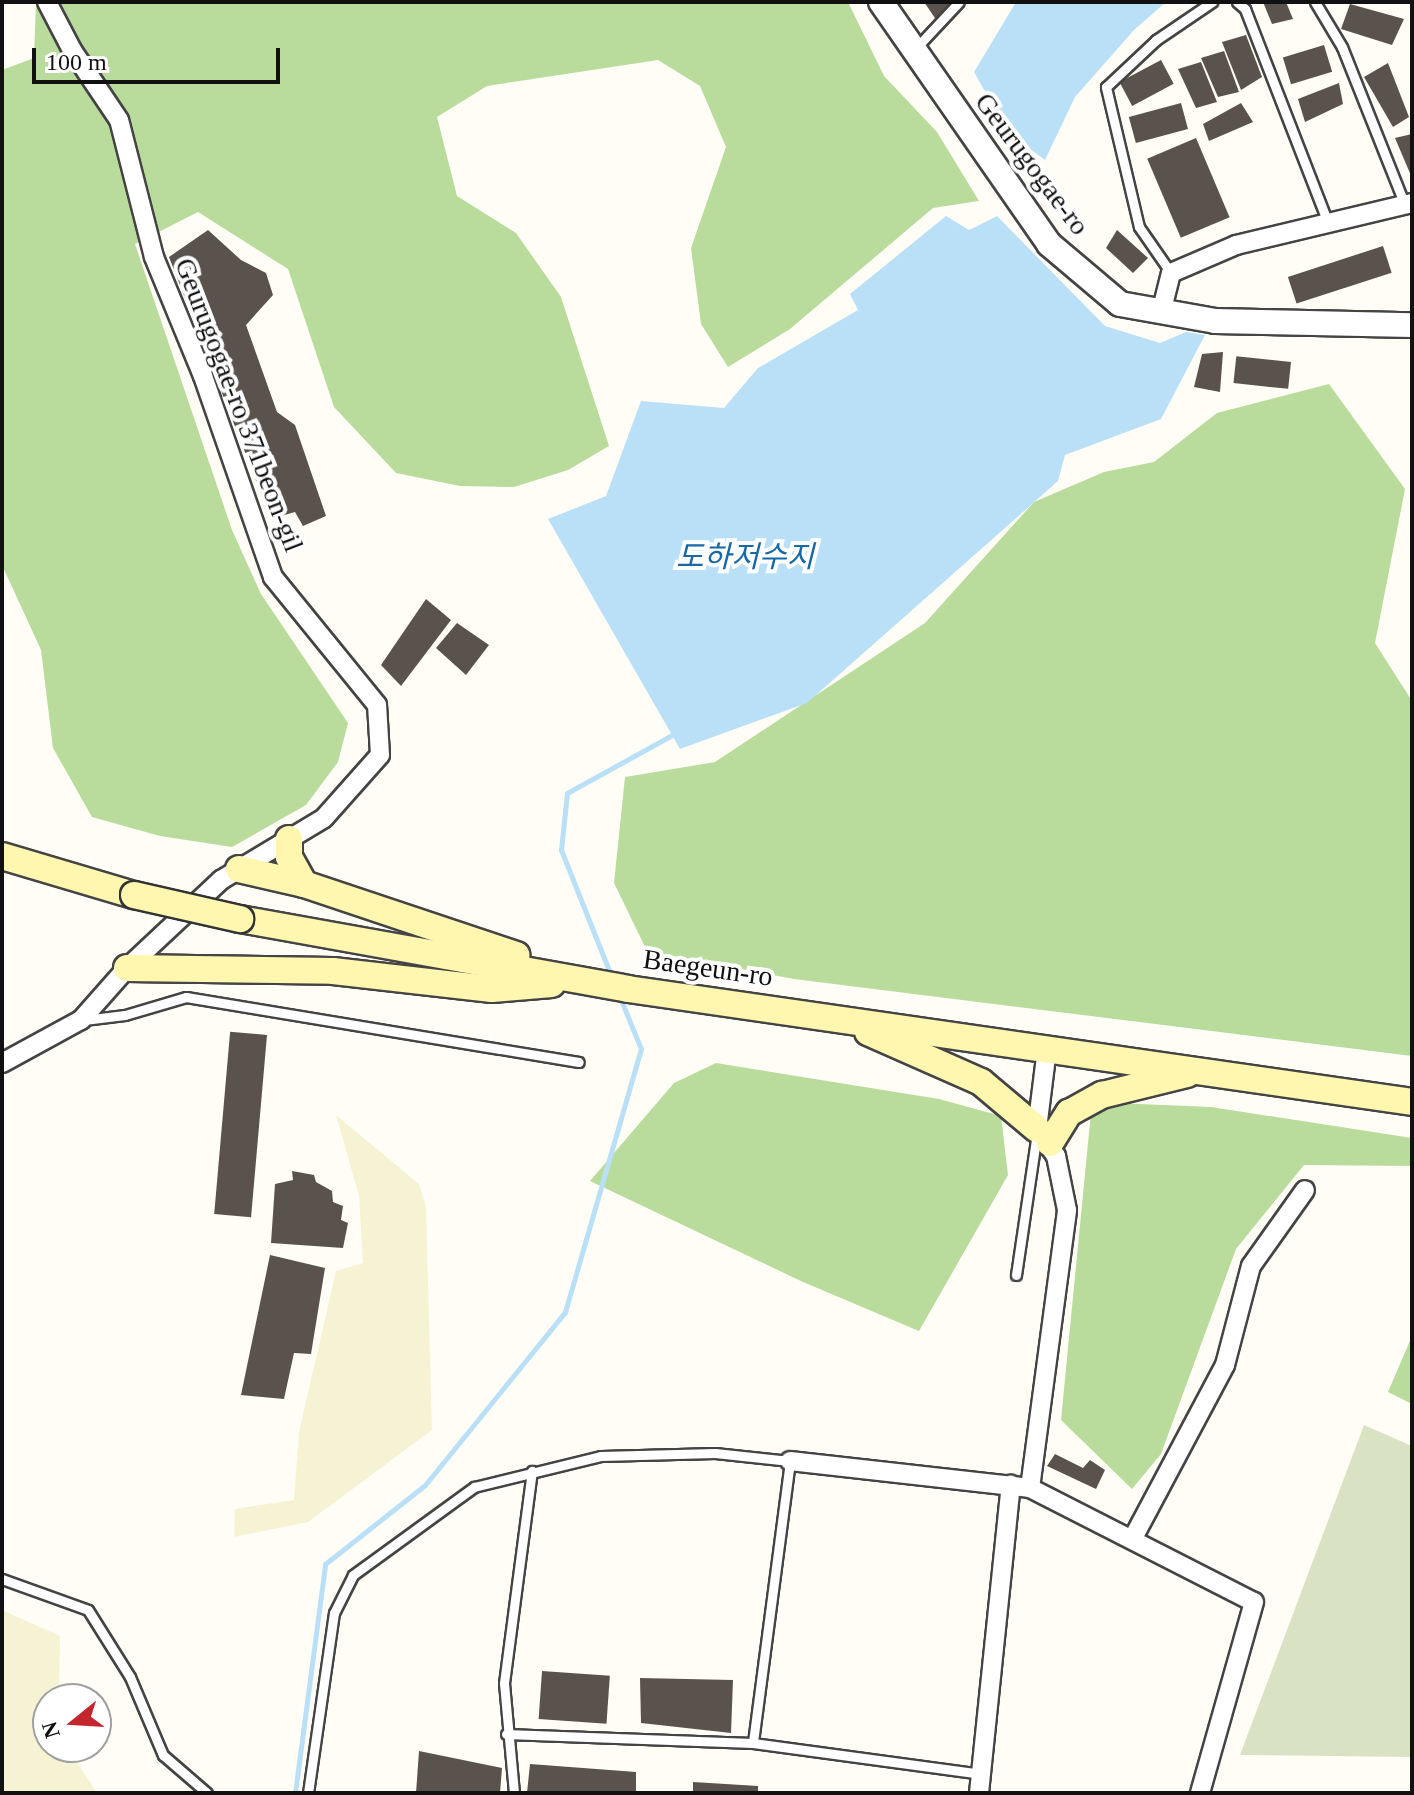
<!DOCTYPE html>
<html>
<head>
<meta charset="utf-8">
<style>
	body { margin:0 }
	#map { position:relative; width:1414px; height:1795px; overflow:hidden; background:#fffdf5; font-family:"Times New Roman","Noto Sans KR",serif }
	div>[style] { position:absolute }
	.farmland>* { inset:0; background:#f6f3d4 }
	.forest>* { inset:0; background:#b9dc9c }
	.cemetery>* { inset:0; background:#d9e3c4 }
	.water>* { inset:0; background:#b9e0f7 }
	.stream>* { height:5px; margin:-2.5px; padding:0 2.5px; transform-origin:2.5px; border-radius:2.5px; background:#b9e0f7 }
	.building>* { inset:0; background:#5a524d; transform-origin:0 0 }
	.roads { filter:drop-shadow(2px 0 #444) drop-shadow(-2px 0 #444) drop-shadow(0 2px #444) drop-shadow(0 -2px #444) }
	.service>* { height:9px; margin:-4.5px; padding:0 4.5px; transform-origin:4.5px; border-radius:4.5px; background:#fff }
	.minor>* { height:18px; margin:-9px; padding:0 9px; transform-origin:9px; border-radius:9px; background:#fff }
	.tertiary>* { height:24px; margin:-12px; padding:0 12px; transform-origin:12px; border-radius:12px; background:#fff }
	.secondary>* { height:26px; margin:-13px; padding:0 13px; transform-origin:13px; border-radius:13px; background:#fff6b0 }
	.bridges { filter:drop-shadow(2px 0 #333) drop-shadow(-2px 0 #333) drop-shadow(0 2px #333) drop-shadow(0 -2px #333) }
	.secondary-bridge>* { height:26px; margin:-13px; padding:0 13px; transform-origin:13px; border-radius:13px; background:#fff6b0 }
	span { translate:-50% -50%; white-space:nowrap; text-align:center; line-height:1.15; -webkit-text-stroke:8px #fff; paint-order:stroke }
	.street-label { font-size:28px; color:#111 }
	.water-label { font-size:30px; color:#1768a6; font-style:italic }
	.frame { position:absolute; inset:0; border:4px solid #111; pointer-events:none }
	.north { position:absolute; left:32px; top:1683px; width:80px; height:80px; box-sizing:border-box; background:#fff; border:2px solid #a0a0a0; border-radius:50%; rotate:252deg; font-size:22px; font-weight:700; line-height:32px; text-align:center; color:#111 }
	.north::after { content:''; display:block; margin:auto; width:28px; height:36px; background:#c4262e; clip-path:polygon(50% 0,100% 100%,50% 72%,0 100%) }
	.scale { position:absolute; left:32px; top:48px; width:248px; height:36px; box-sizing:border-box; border:4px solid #111; border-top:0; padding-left:10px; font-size:24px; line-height:28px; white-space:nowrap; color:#111; -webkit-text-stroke:6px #fff; paint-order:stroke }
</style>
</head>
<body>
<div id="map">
	<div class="farmland">
		<i style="clip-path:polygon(336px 1115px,419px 1184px,426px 1207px,432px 1430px,308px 1522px,234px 1537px,235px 1509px,294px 1500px,299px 1432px,336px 1271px,363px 1263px,359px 1196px)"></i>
		<i style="clip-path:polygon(2px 1610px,60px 1636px,59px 1699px,48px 1699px,48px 1747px,67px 1747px,97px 1793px,2px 1793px)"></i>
	</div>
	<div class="forest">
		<i style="clip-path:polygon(36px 2px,848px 2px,884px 76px,937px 132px,979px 201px,933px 208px,790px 329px,728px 367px,701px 324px,691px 248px,726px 147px,700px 86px,658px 60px,487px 86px,437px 117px,457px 196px,516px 233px,561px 297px,609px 446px,568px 470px,514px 487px,460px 486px,396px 473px,334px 407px,288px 269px,198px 212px,135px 244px,232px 530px,261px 594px,348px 723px,338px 762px,306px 805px,232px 847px,160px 836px,92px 817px,53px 748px,41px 650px,2px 565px,2px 70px,34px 58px)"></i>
		<i style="clip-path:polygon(1329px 384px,1405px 489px,1375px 643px,1412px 701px,1412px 1056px,794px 979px,647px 951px,614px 883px,625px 777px,715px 762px,925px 623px,1034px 502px,1104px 472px,1154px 462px,1217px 413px)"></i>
		<i style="clip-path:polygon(716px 1063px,939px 1099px,1001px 1116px,1008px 1175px,919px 1331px,803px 1282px,590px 1181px,674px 1083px)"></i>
		<i style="clip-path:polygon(1092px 1102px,1211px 1107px,1412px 1138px,1412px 1166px,1304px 1165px,1236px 1249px,1161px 1454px,1132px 1489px,1061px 1420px)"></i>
		<i style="clip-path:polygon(1412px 1336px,1412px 1404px,1388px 1392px)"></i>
	</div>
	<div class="cemetery">
		<i style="clip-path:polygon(1364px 1425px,1412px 1446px,1412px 1757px,1240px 1755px)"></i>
	</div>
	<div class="water">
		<i style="clip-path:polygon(1016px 2px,1166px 2px,1134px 30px,1075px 97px,1045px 160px,1009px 134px,974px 72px)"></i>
		<i style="clip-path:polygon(946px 216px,969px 230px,997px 216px,1105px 326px,1160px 343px,1186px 332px,1205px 335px,1161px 419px,1065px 455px,1058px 481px,807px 703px,680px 749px,548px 519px,606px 496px,641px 401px,724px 408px,758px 368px,858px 310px,850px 294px)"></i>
	</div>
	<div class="stream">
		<i style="left:612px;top:978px;width:138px;rotate:-111.7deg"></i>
		<i style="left:561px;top:850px;width:57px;rotate:-84deg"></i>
		<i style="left:567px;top:793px;width:120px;rotate:-28.9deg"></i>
		<i style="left:295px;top:1793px;width:231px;rotate:-82.5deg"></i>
		<i style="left:325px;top:1564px;width:127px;rotate:-38.3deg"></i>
		<i style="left:425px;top:1485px;width:223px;rotate:-51deg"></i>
		<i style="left:565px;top:1312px;width:274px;rotate:-73.9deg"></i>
		<i style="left:641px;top:1049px;width:58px;rotate:-112.2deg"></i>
	</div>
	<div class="building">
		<i style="clip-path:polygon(924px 2px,951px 2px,937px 21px)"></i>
		<i style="clip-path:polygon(1263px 2px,1286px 2px,1293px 19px,1272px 24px)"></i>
		<i style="clip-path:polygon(1350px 4px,1404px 19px,1392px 45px,1341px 29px)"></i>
		<i style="clip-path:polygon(1246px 35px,1262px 77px,1241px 90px,1222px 42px)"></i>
		<i style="left:1324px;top:45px;width:28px;height:43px;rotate:73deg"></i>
		<i style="clip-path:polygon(1224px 51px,1239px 92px,1218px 97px,1201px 58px)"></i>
		<i style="left:1161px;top:60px;width:27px;height:47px;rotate:62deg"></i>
		<i style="clip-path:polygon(1201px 62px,1217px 102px,1196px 108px,1178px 69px)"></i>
		<i style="clip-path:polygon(1388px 63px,1409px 117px,1393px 127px,1364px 77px)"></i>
		<i style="clip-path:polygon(1339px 83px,1343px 104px,1305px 122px,1298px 99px)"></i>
		<i style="left:1181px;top:103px;width:27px;height:54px;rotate:75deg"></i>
		<i style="clip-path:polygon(1241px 103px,1253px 122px,1209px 141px,1203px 124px)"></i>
		<i style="clip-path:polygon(1412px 134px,1412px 178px,1395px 138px)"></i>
		<i style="left:1196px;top:138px;width:86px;height:53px;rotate:67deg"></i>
		<i style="clip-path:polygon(208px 230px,241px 260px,266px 273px,273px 295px,246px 325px,277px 412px,295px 425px,326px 516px,303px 526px,295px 512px,271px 519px,169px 257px)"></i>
		<i style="clip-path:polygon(1117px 230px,1148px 258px,1133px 273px,1106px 248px)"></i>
		<i style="left:1383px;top:246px;width:28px;height:100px;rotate:72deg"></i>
		<i style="clip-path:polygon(1223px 352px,1220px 392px,1194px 387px,1202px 354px)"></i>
		<i style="left:1291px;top:362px;width:27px;height:55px;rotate:96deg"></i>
		<i style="clip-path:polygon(426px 599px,451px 620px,401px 686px,381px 665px)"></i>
		<i style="clip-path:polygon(457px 623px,489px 645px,466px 675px,436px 648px)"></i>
		<i style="left:267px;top:1035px;width:183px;height:37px;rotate:95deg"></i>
		<i style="clip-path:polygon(292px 1171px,314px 1175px,316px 1182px,332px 1191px,333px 1202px,343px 1206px,341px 1220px,348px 1223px,343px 1248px,271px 1243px,275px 1184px,293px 1180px)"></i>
		<i style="clip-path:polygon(270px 1255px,325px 1268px,311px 1354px,294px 1353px,284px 1399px,241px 1395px)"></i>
		<i style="clip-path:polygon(1055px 1454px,1083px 1468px,1090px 1460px,1105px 1470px,1096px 1489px,1047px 1466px)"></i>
		<i style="left:542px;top:1671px;width:68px;height:48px;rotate:4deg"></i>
		<i style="clip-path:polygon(640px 1678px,733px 1680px,731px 1733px,641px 1723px)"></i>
		<i style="clip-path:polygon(419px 1751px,502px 1768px,500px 1793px,416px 1793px)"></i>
		<i style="clip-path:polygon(530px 1764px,636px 1772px,636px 1793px,527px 1793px)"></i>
		<i style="clip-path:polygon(693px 1782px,758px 1786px,758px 1793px,693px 1793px)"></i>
	</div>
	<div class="roads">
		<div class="service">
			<i style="left:1237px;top:2px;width:11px;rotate:41deg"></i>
			<i style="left:1245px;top:9px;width:230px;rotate:68.8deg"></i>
			<i style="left:1315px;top:2px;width:52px;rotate:59deg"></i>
			<i style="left:1342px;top:47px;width:170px;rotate:68.3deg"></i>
			<i style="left:915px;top:49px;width:64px;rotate:-46.9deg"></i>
			<i style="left:1171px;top:273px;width:56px;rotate:-124.8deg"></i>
			<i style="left:1139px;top:227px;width:144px;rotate:-103.3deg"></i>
			<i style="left:1106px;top:87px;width:69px;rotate:-43.2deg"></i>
			<i style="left:1156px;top:40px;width:68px;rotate:-34.2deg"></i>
			<i style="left:84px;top:1020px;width:41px;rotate:-7deg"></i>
			<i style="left:125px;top:1015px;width:64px;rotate:-16.4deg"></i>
			<i style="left:186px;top:997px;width:398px;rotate:9.4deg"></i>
			<i style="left:1016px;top:1275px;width:144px;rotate:-81.6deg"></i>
			<i style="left:2px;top:1579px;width:91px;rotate:19.8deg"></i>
			<i style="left:88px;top:1610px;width:79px;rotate:57.9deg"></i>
			<i style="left:130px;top:1677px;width:85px;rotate:67.1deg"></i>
			<i style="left:163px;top:1755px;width:58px;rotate:40.8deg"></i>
			<i style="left:506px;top:1734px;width:247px;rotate:2.1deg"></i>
			<i style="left:753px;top:1743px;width:231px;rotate:7.7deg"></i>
			<i style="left:308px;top:1793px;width:182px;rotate:-81.8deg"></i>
			<i style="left:334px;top:1613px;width:42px;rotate:-63.4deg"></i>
			<i style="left:353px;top:1575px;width:150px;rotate:-36deg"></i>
			<i style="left:474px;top:1487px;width:131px;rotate:-13.7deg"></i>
			<i style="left:601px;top:1456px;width:114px;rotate:-1.5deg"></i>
			<i style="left:715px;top:1453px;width:75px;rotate:6.1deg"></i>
			<i style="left:790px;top:1461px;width:284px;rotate:97.5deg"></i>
			<i style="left:514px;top:1793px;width:110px;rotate:-95.2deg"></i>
			<i style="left:504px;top:1683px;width:214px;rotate:-82.5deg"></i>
		</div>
		<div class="minor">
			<i style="left:1161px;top:313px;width:41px;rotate:-76deg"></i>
			<i style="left:1171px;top:273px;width:71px;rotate:-23.3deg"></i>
			<i style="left:1236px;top:245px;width:181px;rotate:-13.4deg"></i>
			<i style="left:2px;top:1063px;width:90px;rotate:-28.6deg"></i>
			<i style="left:81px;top:1020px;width:69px;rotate:-48.5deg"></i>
			<i style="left:127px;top:968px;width:129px;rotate:-43.1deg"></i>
			<i style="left:221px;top:880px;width:120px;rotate:-31deg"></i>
			<i style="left:324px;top:818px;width:84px;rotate:-48.4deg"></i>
			<i style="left:380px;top:755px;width:50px;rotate:-93.4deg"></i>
			<i style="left:377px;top:705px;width:165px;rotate:-129.1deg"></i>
			<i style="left:273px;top:577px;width:213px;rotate:-109.2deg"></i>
			<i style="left:203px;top:376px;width:129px;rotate:-112.4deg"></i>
			<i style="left:154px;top:257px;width:141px;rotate:-104.3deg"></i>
			<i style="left:119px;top:120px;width:84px;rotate:-123.9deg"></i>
			<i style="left:72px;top:50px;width:54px;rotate:-117.5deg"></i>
			<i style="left:790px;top:1461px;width:242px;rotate:6.4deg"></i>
			<i style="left:1030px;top:1488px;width:251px;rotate:27deg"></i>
			<i style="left:1254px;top:1602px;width:198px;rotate:105.8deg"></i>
			<i style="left:1030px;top:1488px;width:280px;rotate:-82.4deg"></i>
			<i style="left:1067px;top:1210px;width:55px;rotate:-101.5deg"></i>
			<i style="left:1056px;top:1156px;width:33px;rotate:-125deg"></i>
			<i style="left:1037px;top:1129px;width:81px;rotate:-82.9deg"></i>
			<i style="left:1133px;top:1538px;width:196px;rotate:-62deg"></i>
			<i style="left:1225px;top:1365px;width:102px;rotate:-75.3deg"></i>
			<i style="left:1251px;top:1266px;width:93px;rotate:-54.6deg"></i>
			<i style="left:979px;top:1793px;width:310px;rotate:-84.1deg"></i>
		</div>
		<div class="tertiary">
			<i style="left:881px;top:2px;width:295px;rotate:55.2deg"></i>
			<i style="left:1049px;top:244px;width:93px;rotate:40.2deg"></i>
			<i style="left:1120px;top:304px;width:97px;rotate:10.1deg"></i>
			<i style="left:1215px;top:321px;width:197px;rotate:1.2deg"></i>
		</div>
		<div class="secondary">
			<i style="left:289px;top:839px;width:18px;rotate:90deg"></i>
			<i style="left:289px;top:857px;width:31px;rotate:61deg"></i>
			<i style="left:2px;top:856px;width:138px;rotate:16.5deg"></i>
			<i style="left:239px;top:869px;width:67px;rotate:13deg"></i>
			<i style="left:304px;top:884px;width:224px;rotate:18.5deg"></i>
			<i style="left:240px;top:919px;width:394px;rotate:10.2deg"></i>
			<i style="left:628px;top:989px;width:792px;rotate:8.2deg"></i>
			<i style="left:127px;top:968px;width:206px;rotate:0.8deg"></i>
			<i style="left:333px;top:971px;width:160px;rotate:6.5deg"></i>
			<i style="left:492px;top:989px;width:60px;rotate:-4.8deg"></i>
			<i style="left:868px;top:1032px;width:124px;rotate:23.9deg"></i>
			<i style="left:981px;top:1082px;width:73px;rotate:40deg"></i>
			<i style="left:1050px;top:1143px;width:36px;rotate:-58deg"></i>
			<i style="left:1069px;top:1113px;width:38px;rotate:-29deg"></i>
			<i style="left:1102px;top:1095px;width:88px;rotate:-13.9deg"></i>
		</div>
	</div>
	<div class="bridges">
		<div class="secondary-bridge">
			<i style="left:134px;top:895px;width:109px;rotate:12.8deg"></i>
		</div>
	</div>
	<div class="street-label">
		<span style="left:1032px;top:164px;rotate:53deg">Geurugogae-ro</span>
		<span style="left:239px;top:405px;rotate:69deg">Geurugogae-ro 371beon-gil</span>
		<span style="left:708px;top:968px;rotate:8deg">Baegeun-ro</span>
	</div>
	<div class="water-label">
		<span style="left:745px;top:557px">도하저수지</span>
	</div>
	<div class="frame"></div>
	<div class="north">N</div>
	<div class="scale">100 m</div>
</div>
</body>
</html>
